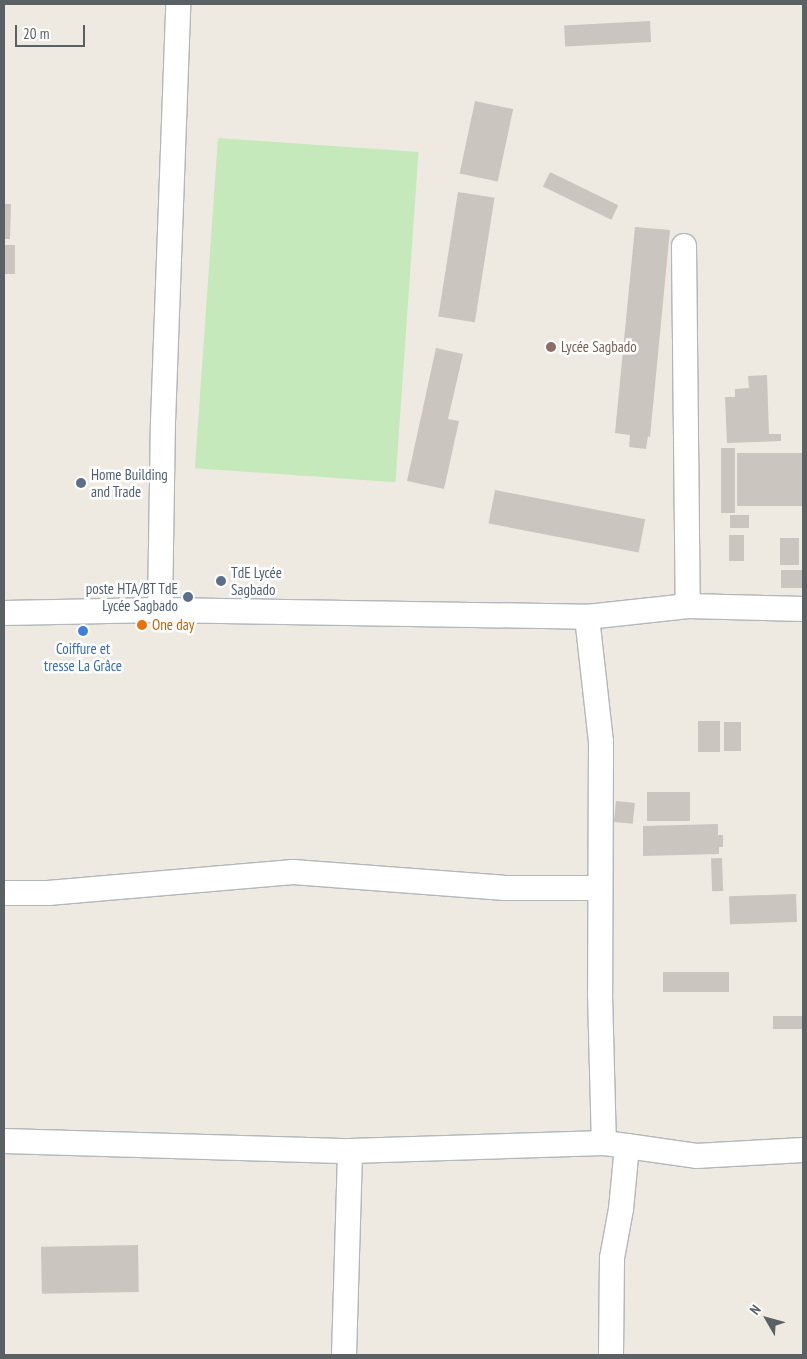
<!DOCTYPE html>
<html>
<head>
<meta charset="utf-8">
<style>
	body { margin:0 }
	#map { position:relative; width:807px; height:1359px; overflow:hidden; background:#eee9e1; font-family:"PT Sans Narrow",sans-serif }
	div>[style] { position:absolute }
	.green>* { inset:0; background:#c5e9bb; transform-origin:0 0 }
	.building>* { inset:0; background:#cbc5c0; transform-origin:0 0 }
	.roads { filter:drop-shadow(1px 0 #b2b7ba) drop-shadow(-1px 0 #b2b7ba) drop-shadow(0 1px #b2b7ba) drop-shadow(0 -1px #b2b7ba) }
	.minor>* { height:24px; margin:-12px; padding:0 12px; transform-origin:12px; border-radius:12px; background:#fff }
	.dots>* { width:14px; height:14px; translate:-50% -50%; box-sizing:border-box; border:2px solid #fff; border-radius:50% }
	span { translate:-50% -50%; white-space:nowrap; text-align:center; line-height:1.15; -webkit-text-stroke:5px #fff; paint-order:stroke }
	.education-label { font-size:15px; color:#785e54 }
	.left { translate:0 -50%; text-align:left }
	.service-label { font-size:15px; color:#4e5e75 }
	.right { translate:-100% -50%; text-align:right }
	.food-label { font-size:15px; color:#c56008 }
	.shop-label { font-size:15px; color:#366cbe }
	.frame { position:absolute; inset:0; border:5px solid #5a6164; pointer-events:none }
	.north { position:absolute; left:742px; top:1294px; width:50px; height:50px; -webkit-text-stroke:4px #fff; paint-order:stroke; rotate:308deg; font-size:14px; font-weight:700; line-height:20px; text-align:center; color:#5a6164 }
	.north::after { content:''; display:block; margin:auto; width:18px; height:22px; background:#5a6164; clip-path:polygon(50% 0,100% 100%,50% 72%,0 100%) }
	.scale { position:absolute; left:15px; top:25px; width:70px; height:22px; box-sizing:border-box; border:2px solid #5a6164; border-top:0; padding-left:6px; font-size:15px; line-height:18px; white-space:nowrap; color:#5a6164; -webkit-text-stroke:4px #fff; paint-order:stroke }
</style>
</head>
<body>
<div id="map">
	<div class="green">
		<i style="left:218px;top:138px;width:201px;height:331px;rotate:4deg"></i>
	</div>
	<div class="building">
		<i style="left:650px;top:21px;width:21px;height:86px;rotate:87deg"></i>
		<i style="left:475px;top:101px;width:39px;height:74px;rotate:12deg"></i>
		<i style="left:550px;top:172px;width:76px;height:16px;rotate:26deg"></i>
		<i style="left:458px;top:192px;width:37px;height:126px;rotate:9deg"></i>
		<i style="clip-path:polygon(4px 204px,11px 204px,10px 239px,4px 239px)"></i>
		<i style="clip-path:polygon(635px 227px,670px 230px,650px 437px,648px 436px,646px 449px,629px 447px,630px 435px,615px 433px)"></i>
		<i style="left:4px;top:245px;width:11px;height:29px"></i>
		<i style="clip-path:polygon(436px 348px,463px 354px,448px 419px,459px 421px,444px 489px,407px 481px)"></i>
		<i style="clip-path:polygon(767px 375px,769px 434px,781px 434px,781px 441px,727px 443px,725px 397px,735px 397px,735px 389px,749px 388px,748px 376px)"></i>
		<i style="left:721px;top:448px;width:14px;height:65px"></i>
		<i style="left:803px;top:453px;width:53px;height:66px;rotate:90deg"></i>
		<i style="left:495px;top:490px;width:153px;height:34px;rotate:11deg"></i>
		<i style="left:749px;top:515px;width:13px;height:19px;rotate:90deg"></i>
		<i style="left:729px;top:535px;width:15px;height:26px"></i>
		<i style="left:780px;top:538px;width:19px;height:27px"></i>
		<i style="left:781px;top:570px;width:22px;height:18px"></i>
		<i style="left:698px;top:721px;width:22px;height:31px"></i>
		<i style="left:724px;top:722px;width:17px;height:29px"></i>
		<i style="left:690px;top:792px;width:29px;height:43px;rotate:90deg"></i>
		<i style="left:616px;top:801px;width:19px;height:21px;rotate:6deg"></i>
		<i style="clip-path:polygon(718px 824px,718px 835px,723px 835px,723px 847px,719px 847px,719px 854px,643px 856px,643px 826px)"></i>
		<i style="left:722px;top:858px;width:33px;height:11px;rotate:88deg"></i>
		<i style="left:796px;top:894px;width:28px;height:67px;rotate:88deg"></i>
		<i style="left:729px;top:972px;width:20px;height:66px;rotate:90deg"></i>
		<i style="left:773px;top:1016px;width:30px;height:13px"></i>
		<i style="left:138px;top:1245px;width:47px;height:97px;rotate:89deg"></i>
	</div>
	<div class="roads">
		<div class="minor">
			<i style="left:684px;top:246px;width:360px;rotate:89.4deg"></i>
			<i style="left:160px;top:610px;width:188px;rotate:-89.1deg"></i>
			<i style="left:163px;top:422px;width:418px;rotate:-87.9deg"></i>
			<i style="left:4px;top:613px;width:156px;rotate:-1.1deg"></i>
			<i style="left:160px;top:610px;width:427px;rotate:0.9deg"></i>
			<i style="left:587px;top:617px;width:102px;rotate:-6.2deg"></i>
			<i style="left:688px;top:606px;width:115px;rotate:1.5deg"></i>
			<i style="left:587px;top:617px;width:125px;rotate:83.6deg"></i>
			<i style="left:601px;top:741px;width:253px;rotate:90.2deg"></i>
			<i style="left:600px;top:994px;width:149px;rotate:88.5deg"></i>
			<i style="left:4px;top:893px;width:44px"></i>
			<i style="left:48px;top:893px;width:246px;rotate:-4.9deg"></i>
			<i style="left:293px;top:872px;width:214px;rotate:4.3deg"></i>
			<i style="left:506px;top:888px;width:94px"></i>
			<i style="left:4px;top:1141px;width:346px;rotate:1.7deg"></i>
			<i style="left:350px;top:1151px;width:254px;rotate:-1.8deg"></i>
			<i style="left:604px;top:1143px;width:23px;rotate:7deg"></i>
			<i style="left:627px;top:1146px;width:63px;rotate:95.4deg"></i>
			<i style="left:621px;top:1209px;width:50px;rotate:100.4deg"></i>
			<i style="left:612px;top:1258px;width:97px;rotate:90.6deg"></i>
			<i style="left:627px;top:1146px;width:70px;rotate:8.2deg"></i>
			<i style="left:696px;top:1156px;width:107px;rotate:-3.2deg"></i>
			<i style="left:344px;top:1355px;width:204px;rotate:-88.3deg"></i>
		</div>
	</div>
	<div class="dots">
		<i style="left:551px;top:347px;background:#8d6e63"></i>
		<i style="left:81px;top:483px;background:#5c6f8a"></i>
		<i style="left:221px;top:581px;background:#5c6f8a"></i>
		<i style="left:188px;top:597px;background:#5c6f8a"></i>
		<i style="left:142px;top:625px;background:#e8710a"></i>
		<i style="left:83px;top:631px;background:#3f7fe0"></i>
	</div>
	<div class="education-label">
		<span class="left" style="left:561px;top:347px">Lycée Sagbado</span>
	</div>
	<div class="service-label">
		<span class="left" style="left:91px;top:483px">Home Building<br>and Trade</span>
		<span class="left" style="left:231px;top:581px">TdE Lycée<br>Sagbado</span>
		<span class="right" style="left:178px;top:597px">poste HTA/BT TdE<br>Lycée Sagbado</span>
	</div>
	<div class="food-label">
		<span class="left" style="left:152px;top:625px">One day</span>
	</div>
	<div class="shop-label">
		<span style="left:83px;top:657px">Coiffure et<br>tresse La Grâce</span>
	</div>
	<div class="frame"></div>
	<div class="north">N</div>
	<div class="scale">20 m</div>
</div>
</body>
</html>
